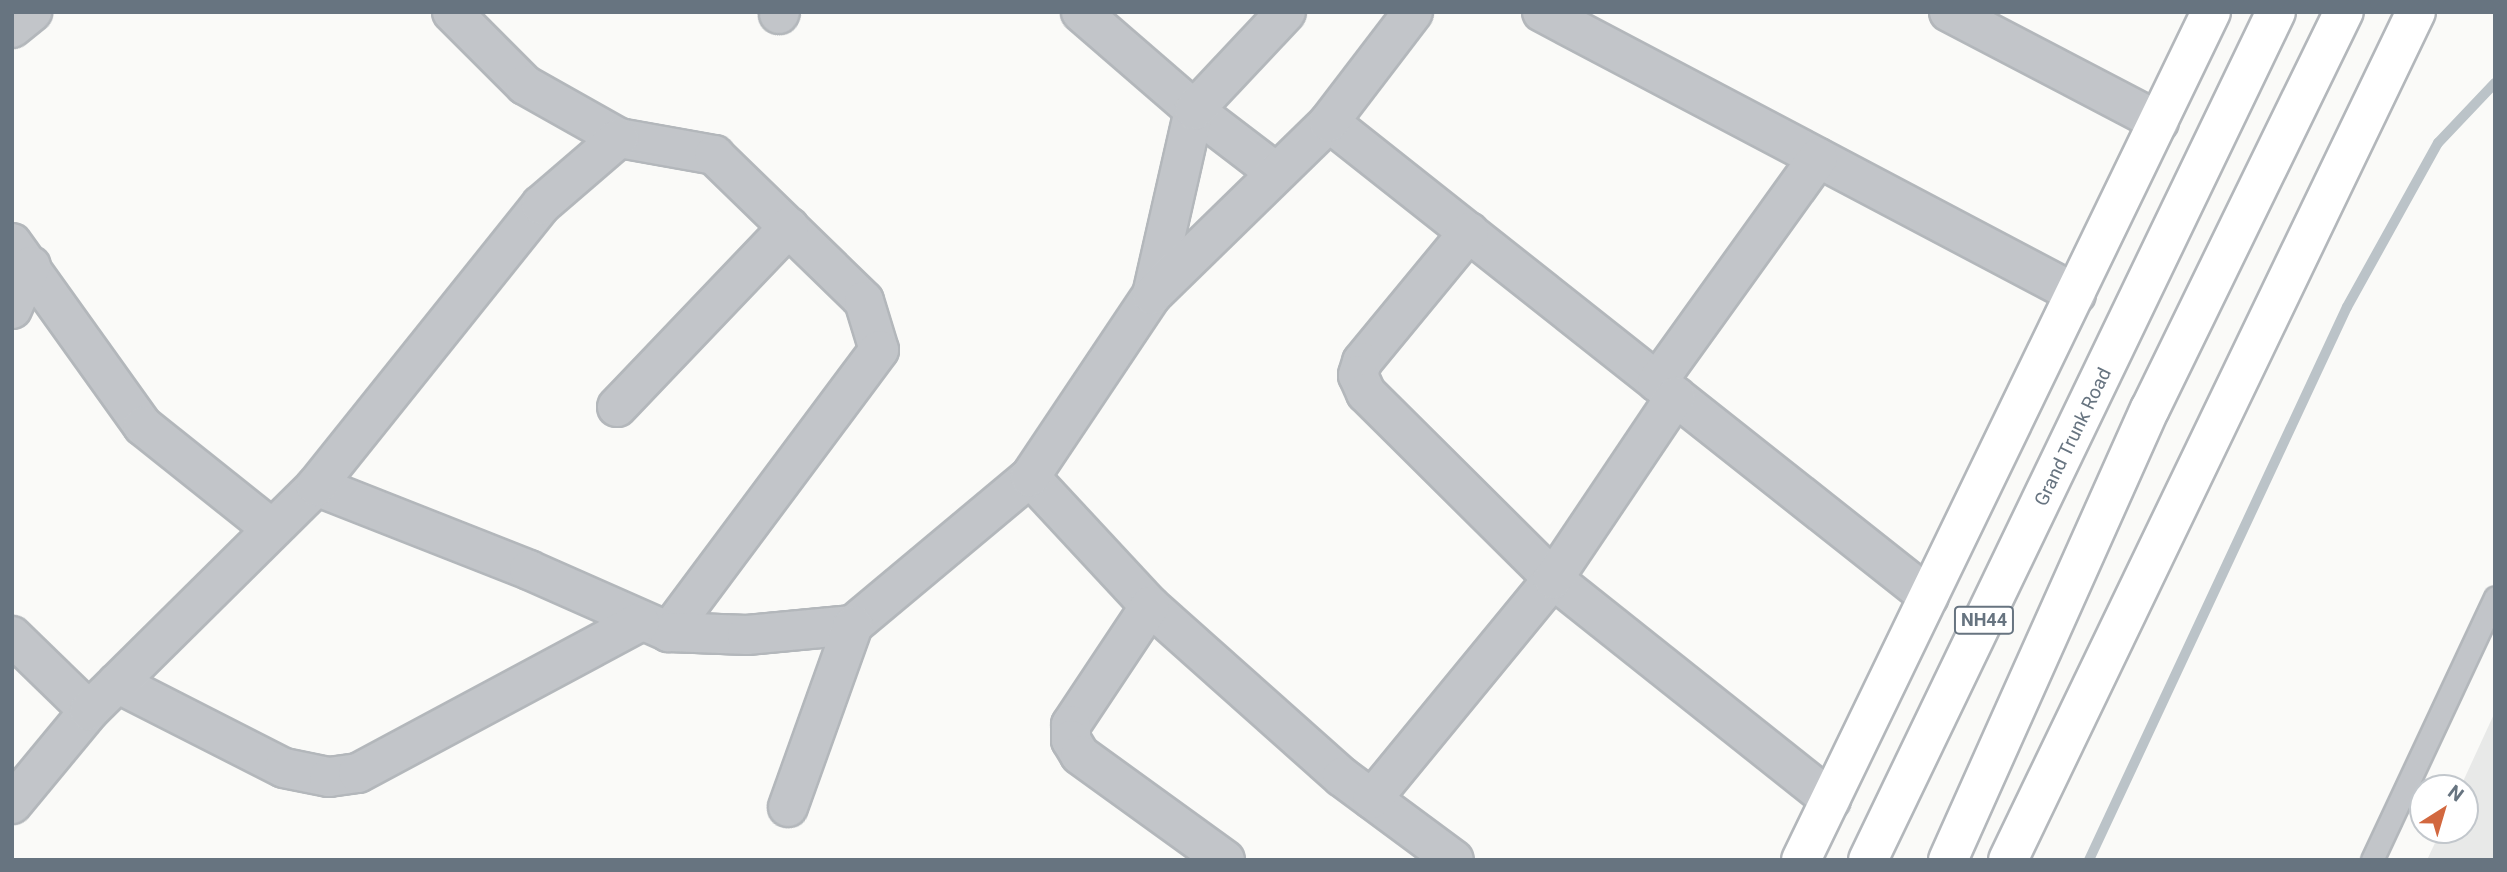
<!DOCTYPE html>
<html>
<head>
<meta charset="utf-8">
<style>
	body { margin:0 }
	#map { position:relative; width:2507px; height:872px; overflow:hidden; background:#fafaf8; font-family:Roboto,sans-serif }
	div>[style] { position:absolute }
	.built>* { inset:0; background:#e8e9e8 }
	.stream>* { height:10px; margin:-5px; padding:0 5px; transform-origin:5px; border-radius:5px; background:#bbc3c8 }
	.roads { filter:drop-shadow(2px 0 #b3b7bb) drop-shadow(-2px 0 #b3b7bb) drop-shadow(0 2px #b3b7bb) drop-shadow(0 -2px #b3b7bb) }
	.lane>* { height:21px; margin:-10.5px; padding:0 10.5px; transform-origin:10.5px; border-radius:10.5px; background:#c2c5c9 }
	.street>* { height:38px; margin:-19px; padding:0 19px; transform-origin:19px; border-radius:19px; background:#c2c5c9 }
	.highway>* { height:38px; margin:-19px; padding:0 19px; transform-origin:19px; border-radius:19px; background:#fff }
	span { translate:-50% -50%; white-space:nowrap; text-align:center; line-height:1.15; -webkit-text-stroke:7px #fff; paint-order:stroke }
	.shield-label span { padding:2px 5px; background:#fff; border:2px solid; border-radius:5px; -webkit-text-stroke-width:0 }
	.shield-label { font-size:18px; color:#677480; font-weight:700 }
	.street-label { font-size:19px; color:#677480 }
	.frame { position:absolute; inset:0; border:14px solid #677480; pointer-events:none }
	.north { position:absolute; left:2409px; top:774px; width:70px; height:70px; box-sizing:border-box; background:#fff; border:2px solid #c2c7cc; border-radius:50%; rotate:37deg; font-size:19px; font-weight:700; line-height:28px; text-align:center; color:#677480 }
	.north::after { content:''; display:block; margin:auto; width:24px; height:32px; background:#d2683f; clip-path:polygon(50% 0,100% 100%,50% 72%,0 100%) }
</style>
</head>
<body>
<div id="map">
	<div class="built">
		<i style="clip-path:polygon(2495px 712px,2495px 860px,2427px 860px,2441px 830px,2465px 830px,2465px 788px,2460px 788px)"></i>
	</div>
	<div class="stream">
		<i style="left:2089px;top:860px;width:610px;rotate:-64.99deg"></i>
		<i style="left:2347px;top:307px;width:188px;rotate:-61deg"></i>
		<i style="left:2438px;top:143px;width:83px;rotate:-46.5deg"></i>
	</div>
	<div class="roads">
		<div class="lane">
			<i style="left:2372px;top:860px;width:290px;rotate:-64.9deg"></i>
		</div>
		<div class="street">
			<i style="left:452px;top:12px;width:103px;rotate:45deg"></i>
			<i style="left:525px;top:85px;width:108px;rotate:29.4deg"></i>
			<i style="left:619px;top:138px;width:97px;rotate:10.1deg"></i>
			<i style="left:714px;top:155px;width:209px;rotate:44.2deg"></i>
			<i style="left:864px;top:301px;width:51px;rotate:73deg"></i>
			<i style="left:879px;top:350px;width:352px;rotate:126.7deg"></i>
			<i style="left:1081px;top:12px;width:150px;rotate:40.9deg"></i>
			<i style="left:1194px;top:110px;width:102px;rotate:37.4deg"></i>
			<i style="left:1542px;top:12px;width:604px;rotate:27.84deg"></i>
			<i style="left:1949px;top:12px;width:237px;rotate:27.6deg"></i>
			<i style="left:779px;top:14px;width:2px;rotate:-63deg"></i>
			<i style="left:12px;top:28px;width:26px;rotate:-39deg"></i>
			<i style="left:1329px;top:122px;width:765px;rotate:38.37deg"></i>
			<i style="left:1469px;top:232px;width:168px;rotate:129.5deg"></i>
			<i style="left:1362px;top:362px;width:14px;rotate:107deg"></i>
			<i style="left:1358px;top:375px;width:20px;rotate:66deg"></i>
			<i style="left:1366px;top:393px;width:264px;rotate:44.8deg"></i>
			<i style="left:1553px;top:579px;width:355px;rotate:38.5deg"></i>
			<i style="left:12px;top:243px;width:225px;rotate:54.4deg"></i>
			<i style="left:143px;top:426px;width:164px;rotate:38.6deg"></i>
			<i style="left:1152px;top:295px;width:190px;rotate:-77.2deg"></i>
			<i style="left:1194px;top:110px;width:134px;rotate:-46.8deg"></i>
			<i style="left:12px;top:309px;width:47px;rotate:-66.2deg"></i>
			<i style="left:1657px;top:382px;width:276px;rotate:-54.3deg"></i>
			<i style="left:617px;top:407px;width:249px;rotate:-46.3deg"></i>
			<i style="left:1030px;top:477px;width:176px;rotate:47.1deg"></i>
			<i style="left:1150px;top:606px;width:257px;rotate:41.7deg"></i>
			<i style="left:1342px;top:777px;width:139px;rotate:36.5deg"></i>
			<i style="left:316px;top:486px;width:229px;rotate:21.5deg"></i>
			<i style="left:529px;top:570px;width:153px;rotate:23.9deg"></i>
			<i style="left:669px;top:632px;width:78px;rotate:2.2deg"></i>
			<i style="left:747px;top:635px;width:106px;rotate:-5.4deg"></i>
			<i style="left:853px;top:625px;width:231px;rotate:-39.9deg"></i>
			<i style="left:1030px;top:477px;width:219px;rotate:-56.2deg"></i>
			<i style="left:1152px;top:295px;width:248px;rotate:-44.3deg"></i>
			<i style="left:1329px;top:122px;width:138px;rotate:-52.6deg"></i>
			<i style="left:1150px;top:606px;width:143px;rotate:123.6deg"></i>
			<i style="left:1071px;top:725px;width:15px;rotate:90deg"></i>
			<i style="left:1071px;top:740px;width:17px;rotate:59deg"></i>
			<i style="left:1080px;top:755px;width:179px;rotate:35.9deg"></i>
			<i style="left:12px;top:636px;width:107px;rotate:44.2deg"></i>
			<i style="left:117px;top:683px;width:187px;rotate:27deg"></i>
			<i style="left:284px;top:768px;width:46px;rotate:11.3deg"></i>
			<i style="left:329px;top:777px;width:29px;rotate:-8deg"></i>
			<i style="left:358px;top:773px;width:320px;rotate:-28.2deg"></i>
			<i style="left:1372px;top:799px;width:285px;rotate:-50.6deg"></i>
			<i style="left:1553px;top:579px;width:220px;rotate:-56.1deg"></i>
			<i style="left:12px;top:804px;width:121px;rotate:-50.4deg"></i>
			<i style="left:89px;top:711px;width:320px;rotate:-44.7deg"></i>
			<i style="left:316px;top:486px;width:360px;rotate:-51.3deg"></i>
			<i style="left:541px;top:205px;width:103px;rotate:-40.7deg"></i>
			<i style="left:788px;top:807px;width:193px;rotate:-70.3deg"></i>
		</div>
		<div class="highway">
			<i style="left:1801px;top:860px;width:942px;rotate:-64.2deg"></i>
			<i style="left:1868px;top:860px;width:941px;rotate:-64.31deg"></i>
			<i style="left:1948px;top:860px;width:494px;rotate:-65.9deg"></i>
			<i style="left:2150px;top:409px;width:442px;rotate:-64deg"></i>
			<i style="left:2008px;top:860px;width:941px;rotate:-64.31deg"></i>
		</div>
	</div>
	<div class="shield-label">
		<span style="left:1984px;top:620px">NH44</span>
	</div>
	<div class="street-label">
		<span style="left:2073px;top:437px;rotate:-64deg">Grand Trunk Road</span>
	</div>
	<div class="frame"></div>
	<div class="north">N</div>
</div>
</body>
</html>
